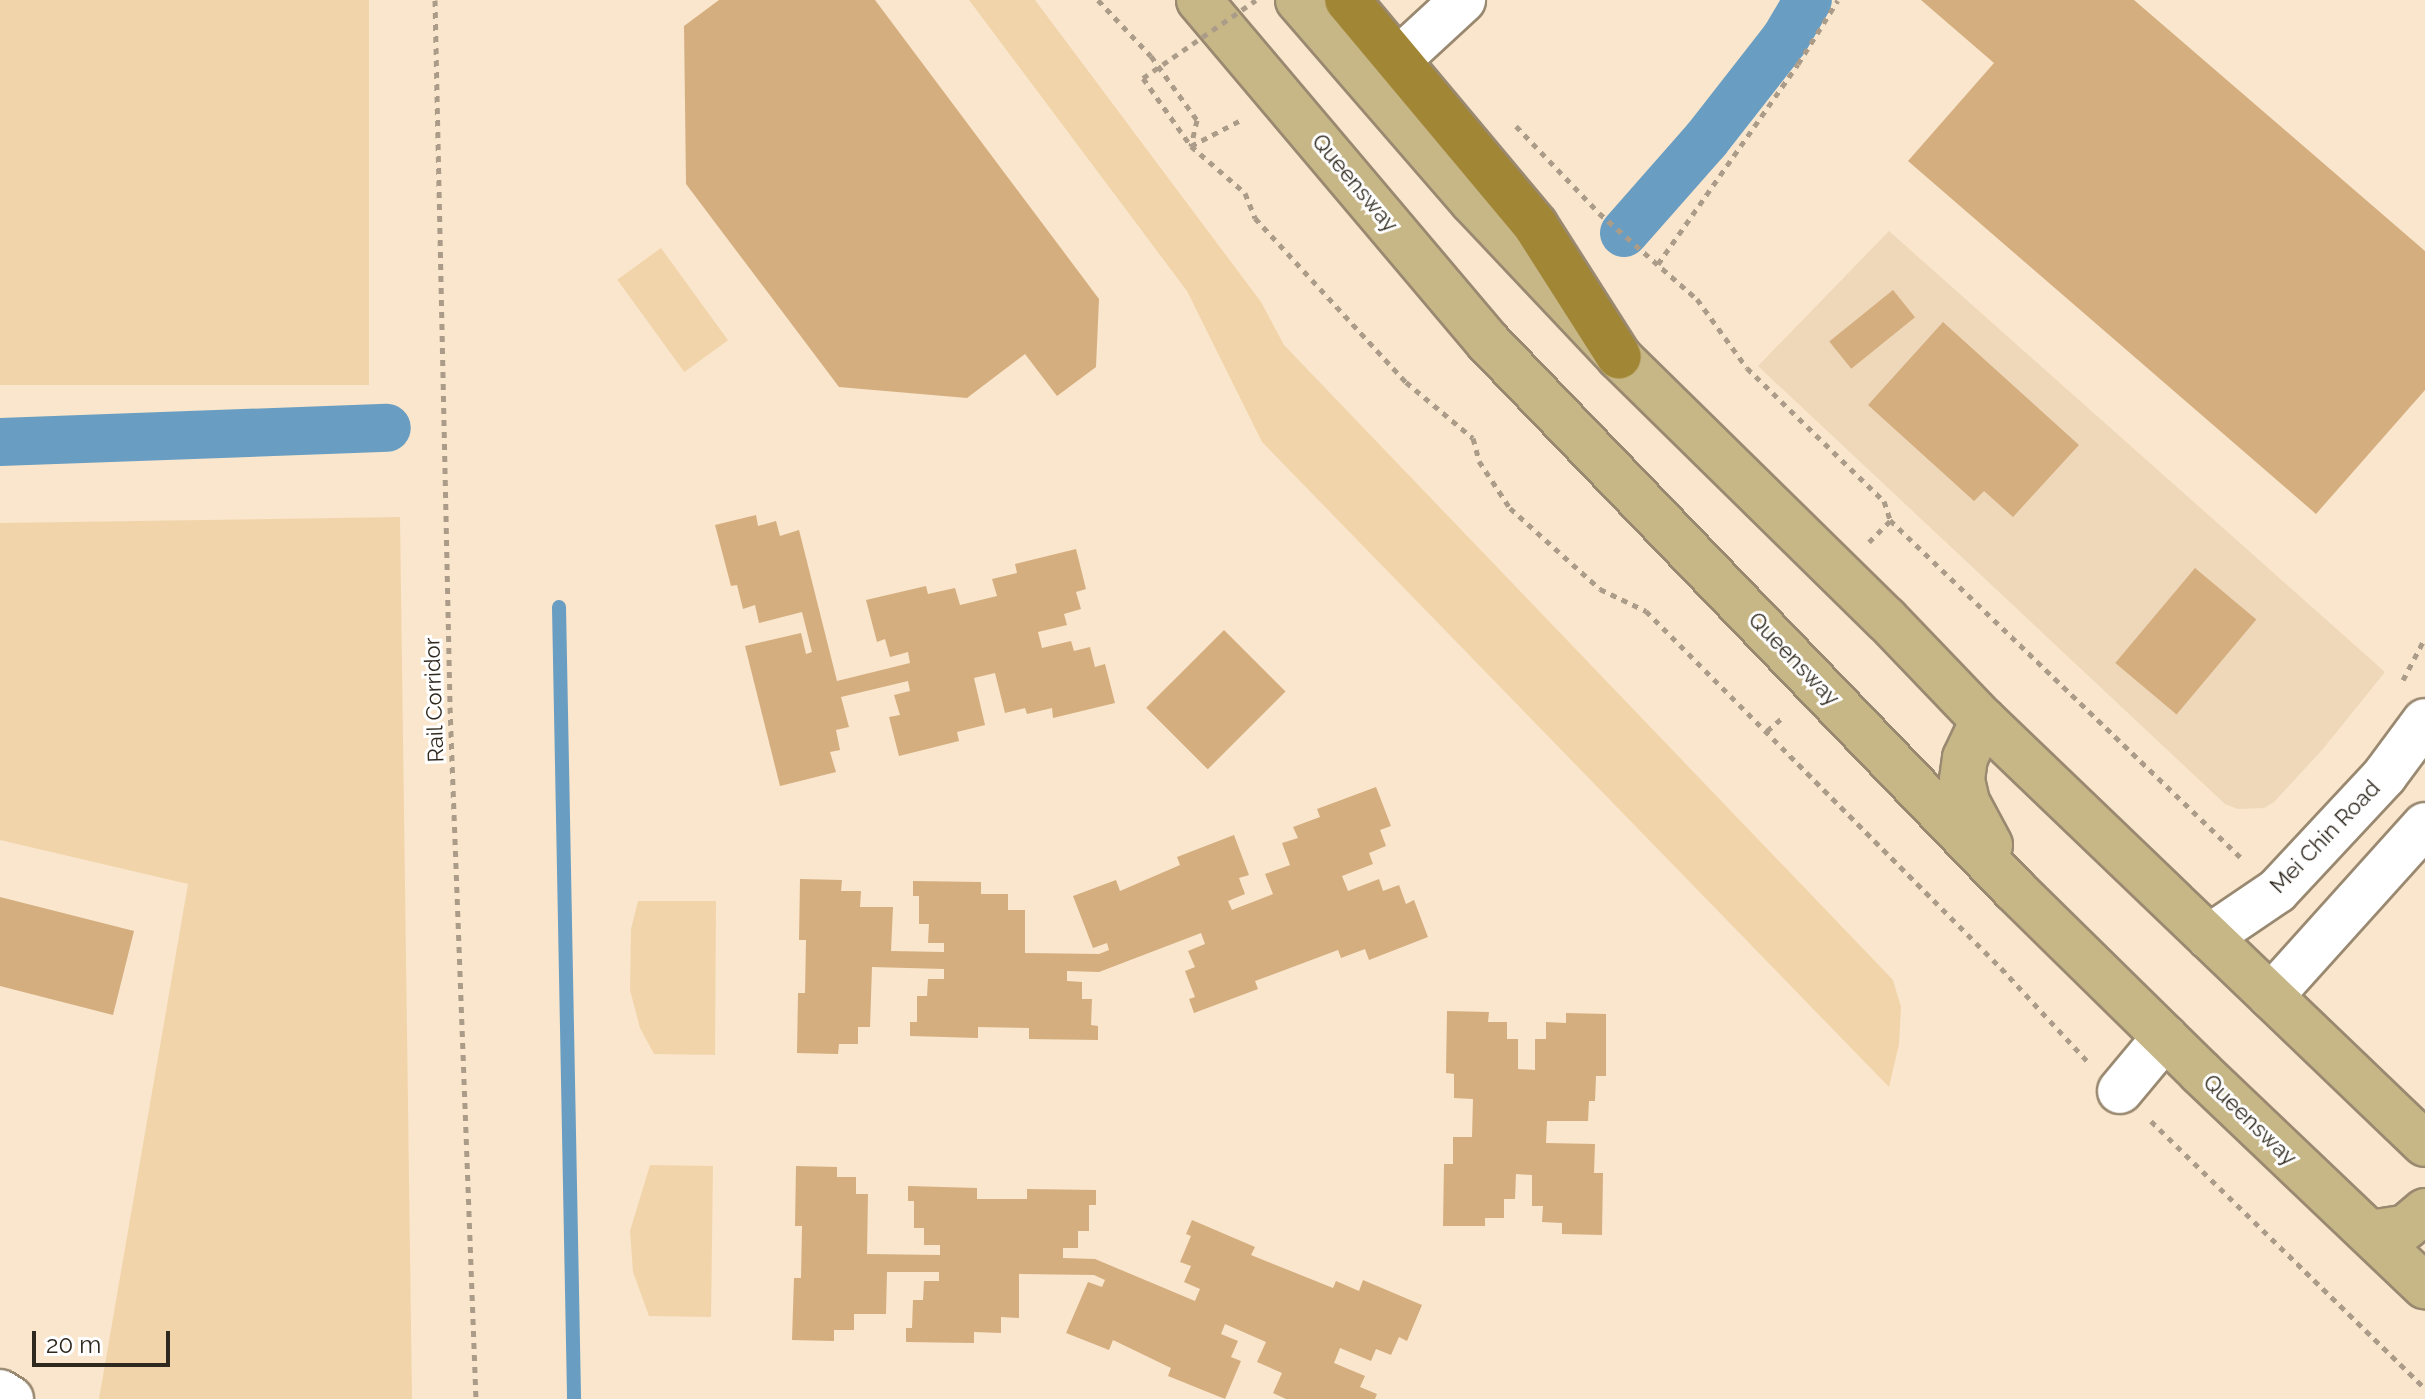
<!DOCTYPE html>
<html>
<head>
<meta charset="utf-8">
<style>
	body { margin:0 }
	#map { position:relative; width:2425px; height:1399px; overflow:hidden; background:#f9e6cc; font-family:Raleway,sans-serif }
	div>[style] { position:absolute }
	.built>* { inset:0; background:#efd8b9 }
	.green>* { inset:0; background:#f2d4ab; transform-origin:0 0 }
	.stream>* { height:14px; margin:-7px; padding:0 7px; transform-origin:7px; border-radius:7px; background:#699dc1 }
	.canal>* { height:48px; margin:-24px; padding:0 24px; transform-origin:24px; border-radius:24px; background:#699dc1 }
	.building>* { inset:0; background:#d5ae7f; transform-origin:0 0 }
	.path>* { height:5px; margin-top:-2.5px; transform-origin:0; background:repeating-linear-gradient(90deg,#ab9c89 0 6px,transparent 0 12px) }
	.roads { filter:drop-shadow(2px 0 #9a8971) drop-shadow(-2px 0 #9a8971) drop-shadow(0 2px #9a8971) drop-shadow(0 -2px #9a8971) }
	.minor>* { height:44px; margin:-22px; padding:0 22px; transform-origin:22px; border-radius:22px; background:#fff }
	.major>* { height:44px; margin:-22px; padding:0 22px; transform-origin:22px; border-radius:22px; background:#c7b686 }
	.highway>* { height:44px; margin:-22px; padding:0 22px; transform-origin:22px; border-radius:22px; background:#a18636 }
	.path-bridge>* { height:5px; margin-top:-2.5px; transform-origin:0; background:repeating-linear-gradient(90deg,#ab9c89 0 6px,transparent 0 12px) }
	span { translate:-50% -50%; white-space:nowrap; text-align:center; line-height:1.15; -webkit-text-stroke:6px #fff; paint-order:stroke }
	.street-label { font-size:22px; color:#2f281e }
	.scale { position:absolute; left:32px; top:1331px; width:138px; height:36px; box-sizing:border-box; border:4px solid #2f281e; border-top:0; padding-left:10px; font-size:24px; line-height:28px; white-space:nowrap; color:#2f281e; -webkit-text-stroke:6px #fff; paint-order:stroke }
</style>
</head>
<body>
<div id="map">
	<div class="built">
		<i style="clip-path:polygon(1889px 231px,2385px 672px,2322px 750px,2274px 802px,2264px 808px,2238px 809px,2225px 804px,1758px 366px)"></i>
	</div>
	<div class="green">
		<i style="left:0;top:0;width:369px;height:385px"></i>
		<i style="clip-path:polygon(969px 0,1035px 0,1261px 302px,1284px 345px,1893px 980px,1901px 1007px,1899px 1044px,1889px 1087px,1262px 442px,1187px 291px)"></i>
		<i style="left:661px;top:248px;width:114px;height:54px;rotate:54deg"></i>
		<i style="clip-path:polygon(400px 517px,412px 1399px,99px 1399px,188px 884px,0 840px,0 523px)"></i>
		<i style="clip-path:polygon(638px 901px,716px 901px,715px 1055px,654px 1054px,640px 1028px,630px 990px,631px 929px)"></i>
		<i style="clip-path:polygon(650px 1165px,713px 1166px,711px 1317px,649px 1316px,633px 1272px,630px 1231px)"></i>
	</div>
	<div class="stream">
		<i style="left:559px;top:607px;width:792px;rotate:88.91deg"></i>
	</div>
	<div class="canal">
		<i style="left:1624px;top:233px;width:124px;rotate:-48.6deg"></i>
		<i style="left:1706px;top:140px;width:128px;rotate:-52deg"></i>
		<i style="left:1785px;top:39px;width:45px;rotate:-59.5deg"></i>
		<i style="left:0;top:442px;width:387px;rotate:-2.1deg"></i>
	</div>
	<div class="building">
		<i style="clip-path:polygon(719px 0,875px 0,1099px 299px,1096px 367px,1057px 396px,1025px 354px,967px 398px,839px 387px,686px 184px,684px 26px)"></i>
		<i style="clip-path:polygon(1921px 0,2134px 0,2425px 251px,2425px 390px,2316px 514px,1908px 161px,1994px 63px)"></i>
		<i style="left:1893px;top:290px;width:35px;height:82px;rotate:51deg"></i>
		<i style="clip-path:polygon(1943px 322px,2079px 445px,2013px 517px,1984px 491px,1974px 501px,1868px 405px)"></i>
		<i style="clip-path:polygon(756px 515px,758px 526px,776px 521px,780px 536px,799px 530px,837px 681px,910px 663px,908px 652px,890px 657px,885px 639px,877px 642px,866px 600px,926px 586px,928px 594px,955px 588px,960px 605px,997px 596px,992px 579px,1017px 573px,1015px 564px,1076px 549px,1086px 589px,1076px 592px,1081px 609px,1064px 614px,1067px 625px,1038px 632px,1042px 648px,1071px 641px,1074px 651px,1090px 647px,1095px 667px,1105px 664px,1115px 703px,1053px 718px,1052px 708px,1027px 714px,1025px 708px,1005px 713px,995px 673px,974px 678px,985px 725px,957px 732px,959px 741px,899px 756px,889px 717px,900px 715px,894px 695px,910px 691px,908px 681px,841px 697px,849px 727px,836px 730px,840px 750px,830px 752px,836px 772px,780px 786px,745px 646px,801px 633px,806px 654px,812px 652px,802px 612px,759px 623px,755px 605px,743px 609px,737px 585px,731px 586px,715px 525px)"></i>
		<i style="left:2195px;top:568px;width:80px;height:124px;rotate:40deg"></i>
		<i style="left:1224px;top:630px;width:87px;height:110px;rotate:45deg"></i>
		<i style="clip-path:polygon(1376px 787px,1391px 826px,1380px 830px,1386px 846px,1369px 853px,1373px 864px,1342px 876px,1348px 891px,1379px 879px,1383px 891px,1399px 885px,1406px 904px,1414px 900px,1428px 937px,1369px 960px,1365px 949px,1341px 958px,1338px 950px,1255px 981px,1258px 989px,1194px 1013px,1189px 999px,1195px 997px,1185px 971px,1195px 967px,1188px 951px,1205px 944px,1201px 933px,1099px 972px,1067px 971px,1067px 981px,1082px 982px,1082px 999px,1092px 999px,1091px 1025px,1098px 1026px,1098px 1040px,1029px 1039px,1029px 1028px,978px 1027px,978px 1038px,910px 1036px,910px 1022px,917px 1022px,917px 996px,927px 996px,928px 979px,944px 979px,944px 969px,872px 967px,870px 1027px,858px 1027px,858px 1044px,839px 1044px,838px 1054px,797px 1053px,798px 993px,805px 993px,806px 940px,799px 940px,800px 879px,842px 880px,841px 891px,861px 891px,860px 907px,893px 907px,891px 951px,944px 952px,944px 943px,928px 943px,929px 924px,919px 924px,919px 896px,913px 896px,913px 881px,981px 882px,981px 894px,1008px 894px,1008px 910px,1025px 910px,1025px 953px,1099px 954px,1109px 950px,1107px 943px,1093px 948px,1073px 896px,1116px 880px,1120px 891px,1180px 865px,1177px 857px,1234px 835px,1249px 875px,1239px 878px,1245px 894px,1228px 901px,1232px 910px,1273px 894px,1265px 874px,1290px 865px,1282px 843px,1298px 838px,1293px 827px,1320px 817px,1317px 809px)"></i>
		<i style="clip-path:polygon(0 897px,134px 931px,113px 1015px,0 986px)"></i>
		<i style="clip-path:polygon(1447px 1011px,1489px 1012px,1488px 1022px,1507px 1022px,1507px 1039px,1518px 1039px,1518px 1069px,1535px 1070px,1535px 1039px,1546px 1039px,1546px 1022px,1566px 1023px,1566px 1013px,1606px 1014px,1606px 1076px,1596px 1076px,1595px 1101px,1589px 1101px,1588px 1121px,1547px 1121px,1546px 1143px,1595px 1144px,1594px 1173px,1603px 1173px,1602px 1235px,1562px 1234px,1562px 1223px,1542px 1222px,1543px 1206px,1532px 1206px,1532px 1175px,1516px 1174px,1515px 1199px,1504px 1199px,1504px 1218px,1485px 1218px,1485px 1226px,1443px 1226px,1444px 1164px,1453px 1164px,1453px 1137px,1472px 1137px,1473px 1099px,1454px 1098px,1454px 1074px,1446px 1073px)"></i>
		<i style="clip-path:polygon(796px 1166px,837px 1167px,837px 1177px,856px 1177px,856px 1194px,868px 1194px,867px 1254px,940px 1255px,940px 1245px,924px 1245px,924px 1228px,914px 1228px,914px 1201px,908px 1201px,908px 1186px,977px 1188px,977px 1199px,1027px 1199px,1027px 1189px,1096px 1190px,1096px 1205px,1089px 1205px,1089px 1231px,1078px 1231px,1078px 1248px,1063px 1248px,1063px 1258px,1095px 1259px,1195px 1301px,1200px 1289px,1184px 1282px,1191px 1266px,1180px 1262px,1191px 1236px,1186px 1234px,1192px 1220px,1255px 1247px,1251px 1255px,1333px 1288px,1336px 1281px,1359px 1291px,1363px 1280px,1422px 1305px,1407px 1341px,1399px 1337px,1391px 1355px,1376px 1349px,1371px 1361px,1340px 1348px,1334px 1363px,1365px 1376px,1360px 1387px,1377px 1394px,1375px 1399px,1286px 1399px,1273px 1393px,1282px 1373px,1257px 1362px,1266px 1342px,1225px 1324px,1221px 1334px,1238px 1341px,1231px 1357px,1241px 1361px,1225px 1399px,1168px 1376px,1171px 1368px,1113px 1340px,1109px 1350px,1066px 1333px,1088px 1282px,1102px 1287px,1105px 1280px,1094px 1275px,1019px 1274px,1019px 1318px,1001px 1317px,1001px 1333px,974px 1332px,974px 1343px,906px 1342px,906px 1328px,912px 1328px,913px 1300px,923px 1300px,924px 1281px,939px 1281px,939px 1272px,887px 1272px,886px 1314px,854px 1314px,854px 1330px,834px 1330px,834px 1341px,792px 1340px,794px 1278px,801px 1278px,802px 1226px,795px 1226px)"></i>
	</div>
	<div class="path">
		<i style="left:435px;top:0;width:707px;rotate:88.78deg"></i>
		<i style="left:450px;top:707px;width:692px;rotate:87.85deg"></i>
		<i style="left:1098px;top:0;width:77px;rotate:46.6deg"></i>
		<i style="left:1151px;top:56px;width:79px;rotate:54.3deg"></i>
		<i style="left:1197px;top:120px;width:27px;rotate:103deg"></i>
		<i style="left:1191px;top:146px;width:72px;rotate:41deg"></i>
		<i style="left:1245px;top:193px;width:27px;rotate:68deg"></i>
		<i style="left:1255px;top:218px;width:223px;rotate:47.4deg"></i>
		<i style="left:1406px;top:382px;width:87px;rotate:39.9deg"></i>
		<i style="left:1473px;top:438px;width:24px;rotate:75deg"></i>
		<i style="left:1479px;top:461px;width:56px;rotate:56.6deg"></i>
		<i style="left:1510px;top:508px;width:121px;rotate:42deg"></i>
		<i style="left:1600px;top:589px;width:51px;rotate:25.6deg"></i>
		<i style="left:1646px;top:611px;width:503px;rotate:45.16deg"></i>
		<i style="left:2001px;top:968px;width:128px;rotate:47.2deg"></i>
		<i style="left:1143px;top:78px;width:83px;rotate:54.8deg"></i>
		<i style="left:1191px;top:146px;width:56px;rotate:-27.5deg"></i>
		<i style="left:1516px;top:126px;width:120px;rotate:46.3deg"></i>
		<i style="left:1599px;top:213px;width:130px;rotate:41.3deg"></i>
		<i style="left:1697px;top:299px;width:85px;rotate:54.1deg"></i>
		<i style="left:1747px;top:368px;width:191px;rotate:44.2deg"></i>
		<i style="left:1884px;top:501px;width:20px;rotate:72deg"></i>
		<i style="left:1658px;top:264px;width:244px;rotate:-55deg"></i>
		<i style="left:1798px;top:64px;width:75px;rotate:-58deg"></i>
		<i style="left:1890px;top:520px;width:492px;rotate:43.9deg"></i>
		<i style="left:1869px;top:542px;width:30px;rotate:-45deg"></i>
		<i style="left:2403px;top:680px;width:47px;rotate:-62.4deg"></i>
		<i style="left:1767px;top:731px;width:23px;rotate:-41deg"></i>
		<i style="left:2151px;top:1121px;width:383px;rotate:44.3deg"></i>
	</div>
	<div class="roads">
		<div class="minor">
			<i style="left:1397px;top:61px;width:90px;rotate:-42.7deg"></i>
			<i style="left:2209px;top:937px;width:82px;rotate:-34.1deg"></i>
			<i style="left:2277px;top:891px;width:158px;rotate:-47deg"></i>
			<i style="left:2385px;top:775px;width:67px;rotate:-53.5deg"></i>
			<i style="left:2271px;top:996px;width:230px;rotate:-48deg"></i>
			<i style="left:2120px;top:1091px;width:70px;rotate:-50.2deg"></i>
			<i style="left:0;top:1392px;width:13px;rotate:32deg"></i>
		</div>
		<div class="major">
			<i style="left:1199px;top:0;width:448px;rotate:49.8deg"></i>
			<i style="left:1488px;top:342px;width:759px;rotate:46.12deg"></i>
			<i style="left:2014px;top:889px;width:261px;rotate:44.5deg"></i>
			<i style="left:2200px;top:1072px;width:311px;rotate:43.6deg"></i>
			<i style="left:1298px;top:0;width:267px;rotate:49.1deg"></i>
			<i style="left:1473px;top:202px;width:213px;rotate:46.7deg"></i>
			<i style="left:1619px;top:357px;width:374px;rotate:44.5deg"></i>
			<i style="left:1886px;top:619px;width:140px;rotate:46.2deg"></i>
			<i style="left:1983px;top:720px;width:612px;rotate:43.81deg"></i>
			<i style="left:1983px;top:720px;width:42px;rotate:115.3deg"></i>
			<i style="left:1965px;top:758px;width:22px;rotate:98deg"></i>
			<i style="left:1962px;top:780px;width:23px;rotate:77deg"></i>
			<i style="left:1967px;top:802px;width:49px;rotate:61.9deg"></i>
			<i style="left:2370px;top:1233px;width:36px;rotate:-9deg"></i>
			<i style="left:2406px;top:1227px;width:25px;rotate:-40deg"></i>
		</div>
		<div class="highway">
			<i style="left:1347px;top:0;width:293px;rotate:50.1deg"></i>
			<i style="left:1535px;top:225px;width:156px;rotate:57.5deg"></i>
		</div>
	</div>
	<div class="path-bridge">
		<i style="left:1143px;top:78px;width:137px;rotate:-34.6deg"></i>
	</div>
	<div class="street-label">
		<span style="left:1355px;top:183px;rotate:50deg">Queensway</span>
		<span style="left:1794px;top:659px;rotate:46deg">Queensway</span>
		<span style="left:434px;top:700px;rotate:-92deg">Rail Corridor</span>
		<span style="left:2325px;top:837px;rotate:-46deg">Mei Chin Road</span>
		<span style="left:2250px;top:1120px;rotate:44deg">Queensway</span>
	</div>
	<div class="scale">20 m</div>
</div>
</body>
</html>
